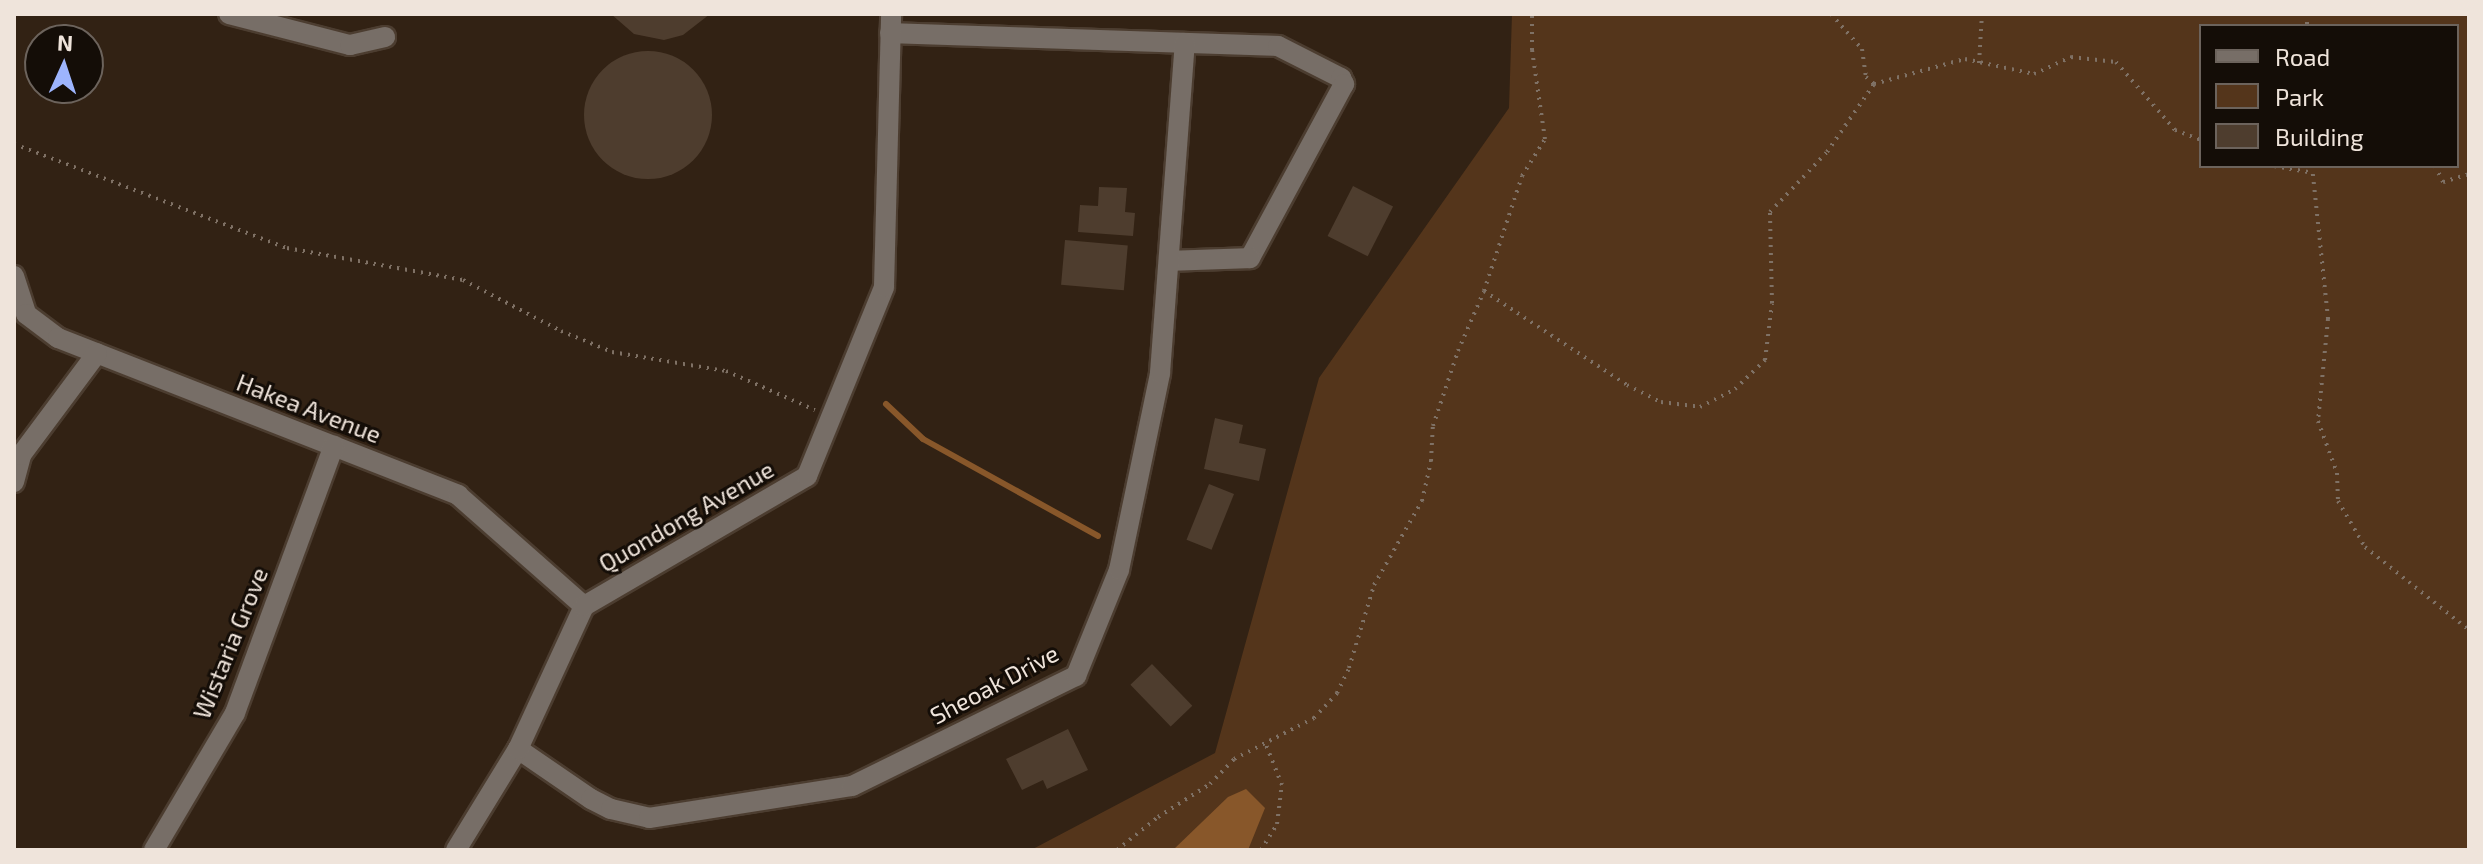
<!DOCTYPE html>
<html>
<head>
<meta charset="utf-8">
<style>
	body { margin:0 }
	#map { position:relative; width:2483px; height:864px; overflow:hidden; background:#322214; font-family:"Exo 2",sans-serif }
	div>[style] { position:absolute }
	.green>* { inset:0; background:#54351b }
	.water>* { inset:0; background:#88572a }
	.stream>* { height:6px; margin:-3px; padding:0 3px; transform-origin:3px; border-radius:3px; background:#88572a }
	.building>* { inset:0; background:#4e3d2e; transform-origin:0 0 }
	.round { border-radius:50% }
	.path>* { height:4px; margin-top:-2px; transform-origin:0; background:repeating-linear-gradient(90deg,#7f7165 0 2px,transparent 0 8px) }
	.roads { filter:drop-shadow(2px 0 #4c3d30) drop-shadow(-2px 0 #4c3d30) drop-shadow(0 2px #4c3d30) drop-shadow(0 -2px #4c3d30) }
	.minor>* { height:20px; margin:-10px; padding:0 10px; transform-origin:10px; border-radius:10px; background:#776e67 }
	span { translate:-50% -50%; white-space:nowrap; text-align:center; line-height:1.15; -webkit-text-stroke:6px #140d07; paint-order:stroke }
	.street-label { font-size:24px; color:#efe4db }
	.frame { position:absolute; inset:0; border:16px solid #efe4db; pointer-events:none }
	.legend { position:absolute; left:2199px; top:24px; width:260px; height:144px; box-sizing:border-box; background:#140d07; border:2px solid #6c635c; margin:0; padding:10px 14px; list-style:none; font-size:24px; color:#efe4db }
	.legend li { display:flex; align-items:center; gap:16px; height:40px }
	.legend b { width:40px; border:2px solid #6c635c }
	.north { position:absolute; left:24px; top:24px; width:80px; height:80px; box-sizing:border-box; background:#140d07; border:2px solid #6c635c; border-radius:50%; rotate:3deg; font-size:22px; font-weight:700; line-height:32px; text-align:center; color:#efe4db }
	.north::after { content:''; display:block; margin:auto; width:28px; height:36px; background:#9db4fd; clip-path:polygon(50% 0,100% 100%,50% 72%,0 100%) }
</style>
</head>
<body>
<div id="map">
	<div class="green">
		<i style="clip-path:polygon(evenodd,1512px 14px,2469px 14px,2469px 850px,1031px 850px,1215px 753px,1319px 378px,1509px 108px,1512px 14px,2201px 26px,2457px 26px,2457px 166px,2201px 166px,2201px 26px)"></i>
	</div>
	<div class="water">
		<i style="clip-path:polygon(1246px 789px,1265px 808px,1248px 850px,1173px 850px,1228px 797px)"></i>
	</div>
	<div class="stream">
		<i style="left:886px;top:404px;width:51px;rotate:43.4deg"></i>
		<i style="left:923px;top:439px;width:200px;rotate:29deg"></i>
	</div>
	<div class="building">
		<i style="clip-path:polygon(611px 14px,710px 14px,683px 35px,664px 40px,634px 34px)"></i>
		<i class="round" style="left:584px;top:51px;width:128px;height:128px"></i>
		<i style="left:1353px;top:186px;width:45px;height:56px;rotate:27deg"></i>
		<i style="clip-path:polygon(1099px 187px,1127px 188px,1125px 212px,1135px 213px,1133px 236px,1078px 232px,1080px 205px,1098px 206px)"></i>
		<i style="left:1065px;top:240px;width:63px;height:45px;rotate:5deg"></i>
		<i style="clip-path:polygon(1215px 418px,1243px 425px,1239px 443px,1266px 449px,1259px 481px,1204px 469px)"></i>
		<i style="left:1209px;top:484px;width:27px;height:60px;rotate:22deg"></i>
		<i style="left:1152px;top:664px;width:58px;height:30px;rotate:46deg"></i>
		<i style="clip-path:polygon(1068px 729px,1088px 770px,1047px 789px,1043px 780px,1022px 790px,1006px 759px)"></i>
	</div>
	<div class="path">
		<i style="left:1831px;top:14px;width:47px;rotate:48.5deg"></i>
		<i style="left:1862px;top:49px;width:28px;rotate:82deg"></i>
		<i style="left:1866px;top:77px;width:11px;rotate:41deg"></i>
		<i style="left:2307px;top:14px;width:12px;rotate:90deg"></i>
		<i style="left:1979px;top:63px;width:49px;rotate:-86.5deg"></i>
		<i style="left:14px;top:144px;width:292px;rotate:20.9deg"></i>
		<i style="left:287px;top:248px;width:179px;rotate:10.3deg"></i>
		<i style="left:463px;top:280px;width:110px;rotate:27.5deg"></i>
		<i style="left:561px;top:331px;width:55px;rotate:22.4deg"></i>
		<i style="left:612px;top:352px;width:116px;rotate:9.5deg"></i>
		<i style="left:726px;top:371px;width:97px;rotate:23.7deg"></i>
		<i style="left:2274px;top:166px;width:39px;rotate:10deg"></i>
		<i style="left:2312px;top:166px;width:154px;rotate:84deg"></i>
		<i style="left:2328px;top:319px;width:102px;rotate:95.6deg"></i>
		<i style="left:2318px;top:421px;width:55px;rotate:69.9deg"></i>
		<i style="left:2337px;top:473px;width:28px;rotate:88deg"></i>
		<i style="left:2338px;top:501px;width:53px;rotate:59.6deg"></i>
		<i style="left:2365px;top:547px;width:133px;rotate:38.6deg"></i>
		<i style="left:2435px;top:166px;width:18px;rotate:63deg"></i>
		<i style="left:2443px;top:182px;width:27px;rotate:-17deg"></i>
		<i style="left:1484px;top:291px;width:121px;rotate:-71.7deg"></i>
		<i style="left:1522px;top:176px;width:44px;rotate:-58.1deg"></i>
		<i style="left:1545px;top:139px;width:90px;rotate:-98.3deg"></i>
		<i style="left:1532px;top:50px;width:36px;rotate:-90deg"></i>
		<i style="left:1117px;top:850px;width:53px;rotate:-38.8deg"></i>
		<i style="left:1158px;top:817px;width:62px;rotate:-32.4deg"></i>
		<i style="left:1210px;top:784px;width:35px;rotate:-46deg"></i>
		<i style="left:1234px;top:759px;width:90px;rotate:-27.1deg"></i>
		<i style="left:1314px;top:718px;width:34px;rotate:-47deg"></i>
		<i style="left:1337px;top:693px;width:28px;rotate:-64deg"></i>
		<i style="left:1349px;top:668px;width:87px;rotate:-73.2deg"></i>
		<i style="left:1374px;top:585px;width:97px;rotate:-60.3deg"></i>
		<i style="left:1422px;top:501px;width:41px;rotate:-77.3deg"></i>
		<i style="left:1431px;top:461px;width:35px;rotate:-87deg"></i>
		<i style="left:1433px;top:426px;width:79px;rotate:-71.6deg"></i>
		<i style="left:1458px;top:351px;width:65px;rotate:-66.6deg"></i>
		<i style="left:1484px;top:291px;width:171px;rotate:33.3deg"></i>
		<i style="left:1627px;top:385px;width:38px;rotate:27deg"></i>
		<i style="left:1661px;top:402px;width:39px;rotate:7deg"></i>
		<i style="left:1700px;top:407px;width:39px;rotate:-27deg"></i>
		<i style="left:1735px;top:389px;width:42px;rotate:-44deg"></i>
		<i style="left:1765px;top:360px;width:57px;rotate:-83deg"></i>
		<i style="left:1772px;top:303px;width:91px;rotate:-91.3deg"></i>
		<i style="left:1770px;top:212px;width:83px;rotate:-46.5deg"></i>
		<i style="left:1827px;top:152px;width:83px;rotate:-55.3deg"></i>
		<i style="left:1874px;top:84px;width:94px;rotate:-15.4deg"></i>
		<i style="left:1965px;top:59px;width:71px;rotate:12.3deg"></i>
		<i style="left:2034px;top:74px;width:41px;rotate:-24.7deg"></i>
		<i style="left:2071px;top:57px;width:45px;rotate:6.3deg"></i>
		<i style="left:2116px;top:62px;width:90px;rotate:49.1deg"></i>
		<i style="left:2175px;top:130px;width:28px;rotate:21deg"></i>
		<i style="left:1261px;top:850px;width:31px;rotate:-58deg"></i>
		<i style="left:1277px;top:824px;width:39px;rotate:-83deg"></i>
		<i style="left:1282px;top:785px;width:43px;rotate:-111.8deg"></i>
	</div>
	<div class="roads">
		<div class="minor">
			<i style="left:229px;top:14px;width:125px;rotate:14.4deg"></i>
			<i style="left:350px;top:45px;width:36px;rotate:-13deg"></i>
			<i style="left:890px;top:33px;width:388px;rotate:1.9deg"></i>
			<i style="left:1278px;top:46px;width:71px;rotate:26.9deg"></i>
			<i style="left:1341px;top:78px;width:7px;rotate:63deg"></i>
			<i style="left:1344px;top:84px;width:198px;rotate:118.4deg"></i>
			<i style="left:1250px;top:258px;width:81px;rotate:177.9deg"></i>
			<i style="left:14px;top:276px;width:40px;rotate:72deg"></i>
			<i style="left:26px;top:314px;width:40px;rotate:37deg"></i>
			<i style="left:58px;top:338px;width:430px;rotate:21.4deg"></i>
			<i style="left:458px;top:495px;width:168px;rotate:41.4deg"></i>
			<i style="left:14px;top:482px;width:28px;rotate:-75deg"></i>
			<i style="left:21px;top:455px;width:127px;rotate:-53.3deg"></i>
			<i style="left:518px;top:749px;width:88px;rotate:34.4deg"></i>
			<i style="left:591px;top:799px;width:22px;rotate:27deg"></i>
			<i style="left:611px;top:809px;width:39px;rotate:13deg"></i>
			<i style="left:649px;top:818px;width:206px;rotate:-9deg"></i>
			<i style="left:852px;top:786px;width:250px;rotate:-26.2deg"></i>
			<i style="left:1076px;top:676px;width:114px;rotate:-67.9deg"></i>
			<i style="left:1119px;top:570px;width:201px;rotate:-78.2deg"></i>
			<i style="left:1160px;top:373px;width:331px;rotate:-85.7deg"></i>
			<i style="left:154px;top:850px;width:159px;rotate:-59.4deg"></i>
			<i style="left:235px;top:713px;width:285px;rotate:-69.7deg"></i>
			<i style="left:456px;top:850px;width:119px;rotate:-58.5deg"></i>
			<i style="left:518px;top:749px;width:157px;rotate:-65.2deg"></i>
			<i style="left:584px;top:606px;width:258px;rotate:-30.2deg"></i>
			<i style="left:807px;top:476px;width:204px;rotate:-67.8deg"></i>
			<i style="left:884px;top:287px;width:273px;rotate:-88.5deg"></i>
		</div>
	</div>
	<div class="street-label">
		<span style="left:309px;top:408px;rotate:21deg">Hakea Avenue</span>
		<span style="left:686px;top:516px;rotate:-30deg">Quondong Avenue</span>
		<span style="left:230px;top:643px;rotate:-68deg">Wistaria Grove</span>
		<span style="left:994px;top:684px;rotate:-28deg">Sheoak Drive</span>
	</div>
	<div class="frame"></div>
	<ul class="legend">
	<li><b style="height:10px;background:#776e67"></b>Road</li>
	<li><b style="height:22px;background:#54351b"></b>Park</li>
	<li><b style="height:22px;background:#4e3d2e"></b>Building</li>
	</ul>
	<div class="north">N</div>
</div>
</body>
</html>
